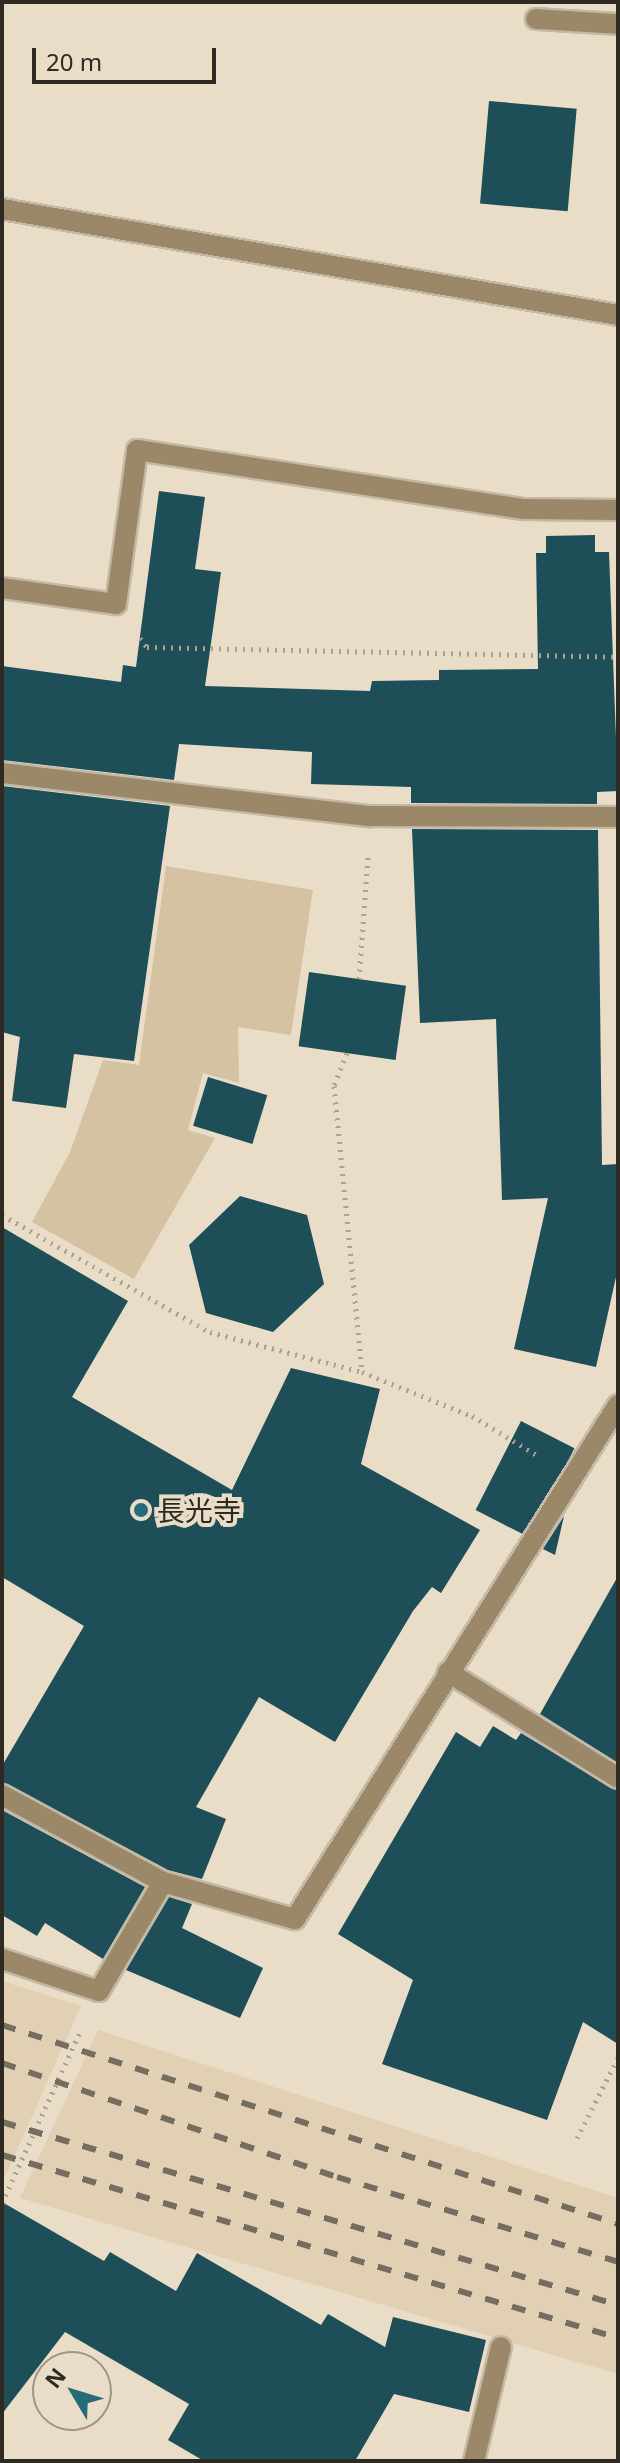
<!DOCTYPE html>
<html>
<head>
<meta charset="utf-8">
<style>
	body { margin:0 }
	#map { position:relative; width:620px; height:2463px; overflow:hidden; background:#eaddc7; font-family:"Noto Sans","Noto Sans JP",sans-serif }
	div>[style] { position:absolute }
	.built>* { inset:0; background:#e1d0b4 }
	.green>* { inset:0; background:#d5c2a2 }
	.building>* { inset:0; background:#1e4e58; transform-origin:0 0 }
	.path>* { height:5px; margin-top:-2.5px; transform-origin:0; background:repeating-linear-gradient(90deg,#aca190 0 2px,transparent 0 8px) }
	.roads { filter:drop-shadow(2px 0 #c4b9a6) drop-shadow(-2px 0 #c4b9a6) drop-shadow(0 2px #c4b9a6) drop-shadow(0 -2px #c4b9a6) }
	.minor>* { height:20px; margin:-10px; padding:0 10px; transform-origin:10px; border-radius:10px; background:#9b8868 }
	.rail>* { height:6px; margin-top:-3px; transform-origin:0; background:repeating-linear-gradient(90deg,#756d5f 0 14px,transparent 0 28px) }
	.dots>* { width:22px; height:22px; translate:-50% -50%; box-sizing:border-box; border:4px solid #eaddc7; border-radius:50% }
	span { translate:-50% -50%; white-space:nowrap; text-align:center; line-height:1.15; -webkit-text-stroke:8px #eaddc7; paint-order:stroke }
	.poi-label { font-size:28px; color:#2e2921 }
	.left { translate:0 -50%; text-align:left }
	.frame { position:absolute; inset:0; border:4px solid #2e2921; pointer-events:none }
	.north { position:absolute; left:32px; top:2351px; width:80px; height:80px; box-sizing:border-box; background:#eaddc7; border:2px solid #9f9585; border-radius:50%; rotate:308deg; font-size:22px; font-weight:700; line-height:32px; text-align:center; color:#2e2921 }
	.north::after { content:''; display:block; margin:auto; width:28px; height:36px; background:#256b7a; clip-path:polygon(50% 0,100% 100%,50% 72%,0 100%) }
	.scale { position:absolute; left:32px; top:48px; width:184px; height:36px; box-sizing:border-box; border:4px solid #2e2921; border-top:0; padding-left:10px; font-size:24px; line-height:28px; white-space:nowrap; color:#2e2921; -webkit-text-stroke:6px #eaddc7; paint-order:stroke }
</style>
</head>
<body>
<div id="map">
	<div class="built">
		<i style="clip-path:polygon(2px 1981px,81px 2006px,2px 2184px)"></i>
		<i style="clip-path:polygon(98px 2030px,618px 2198px,618px 2374px,20px 2198px)"></i>
	</div>
	<div class="green">
		<i style="clip-path:polygon(166px 866px,313px 890px,291px 1035px,238px 1027px,239px 1083px,203px 1073px,188px 1130px,215px 1138px,134px 1279px,32px 1222px,70px 1152px,103px 1060px,139px 1065px)"></i>
	</div>
	<div class="building">
		<i style="left:489px;top:101px;width:88px;height:103px;rotate:5deg"></i>
		<i style="clip-path:polygon(159px 491px,205px 497px,195px 569px,221px 572px,205px 686px,370px 691px,372px 681px,439px 680px,439px 670px,538px 669px,536px 553px,546px 553px,546px 536px,595px 535px,595px 552px,609px 552px,618px 791px,597px 792px,597px 804px,411px 803px,411px 787px,311px 784px,312px 752px,179px 744px,174px 780px,2px 760px,2px 666px,121px 682px,123px 665px,136px 667px)"></i>
		<i style="clip-path:polygon(2px 786px,170px 806px,134px 1061px,74px 1054px,66px 1108px,12px 1101px,20px 1037px,2px 1032px)"></i>
		<i style="clip-path:polygon(412px 829px,598px 830px,602px 1165px,618px 1164px,618px 1268px,596px 1367px,514px 1349px,548px 1198px,502px 1200px,496px 1019px,420px 1023px)"></i>
		<i style="left:309px;top:972px;width:98px;height:75px;rotate:8deg"></i>
		<i style="left:208px;top:1077px;width:62px;height:51px;rotate:17deg"></i>
		<i style="clip-path:polygon(240px 1196px,307px 1215px,324px 1284px,273px 1332px,206px 1313px,189px 1245px)"></i>
		<i style="clip-path:polygon(2px 1227px,128px 1301px,72px 1397px,232px 1490px,291px 1368px,380px 1389px,361px 1464px,480px 1530px,441px 1593px,432px 1587px,413px 1611px,335px 1742px,259px 1697px,196px 1807px,226px 1819px,202px 1879px,168px 1870px,2px 1782px,2px 1766px,84px 1626px,2px 1577px)"></i>
		<i style="left:521px;top:1421px;width:60px;height:100px;rotate:27deg"></i>
		<i style="clip-path:polygon(564px 1516px,555px 1555px,543px 1549px)"></i>
		<i style="clip-path:polygon(618px 1576px,618px 1763px,540px 1714px)"></i>
		<i style="clip-path:polygon(493px 1726px,516px 1740px,521px 1733px,618px 1791px,618px 2044px,583px 2022px,547px 2120px,382px 2064px,413px 1980px,338px 1934px,456px 1732px,480px 1747px)"></i>
		<i style="clip-path:polygon(2px 1810px,145px 1887px,103px 1959px,45px 1923px,37px 1936px,2px 1915px)"></i>
		<i style="clip-path:polygon(169px 1897px,192px 1904px,182px 1928px,263px 1968px,240px 2018px,126px 1970px)"></i>
		<i style="clip-path:polygon(2px 2202px,104px 2261px,110px 2252px,176px 2291px,197px 2253px,321px 2325px,328px 2314px,385px 2347px,393px 2317px,486px 2340px,469px 2412px,394px 2394px,355px 2461px,204px 2461px,168px 2440px,189px 2404px,65px 2332px,2px 2414px)"></i>
	</div>
	<div class="path">
		<i style="left:140px;top:638px;width:11px;rotate:52deg"></i>
		<i style="left:147px;top:647px;width:471px;rotate:1.2deg"></i>
		<i style="left:359px;top:979px;width:122px;rotate:-85.8deg"></i>
		<i style="left:347px;top:1053px;width:35px;rotate:112deg"></i>
		<i style="left:334px;top:1086px;width:287px;rotate:84.4deg"></i>
		<i style="left:2px;top:1215px;width:239px;rotate:29.4deg"></i>
		<i style="left:210px;top:1332px;width:157px;rotate:14.7deg"></i>
		<i style="left:362px;top:1372px;width:118px;rotate:21.8deg"></i>
		<i style="left:472px;top:1416px;width:77px;rotate:31.2deg"></i>
		<i style="left:577px;top:2138px;width:90px;rotate:-62.9deg"></i>
		<i style="left:2px;top:2203px;width:190px;rotate:-65.5deg"></i>
	</div>
	<div class="roads">
		<div class="minor">
			<i style="left:536px;top:19px;width:82px;rotate:3.5deg"></i>
			<i style="left:2px;top:209px;width:625px;rotate:9.76deg"></i>
			<i style="left:2px;top:588px;width:115px;rotate:8deg"></i>
			<i style="left:116px;top:604px;width:155px;rotate:-82.2deg"></i>
			<i style="left:137px;top:450px;width:391px;rotate:8.7deg"></i>
			<i style="left:524px;top:509px;width:94px;rotate:0.6deg"></i>
			<i style="left:2px;top:773px;width:371px;rotate:6.7deg"></i>
			<i style="left:370px;top:816px;width:248px;rotate:0.2deg"></i>
			<i style="left:448px;top:1672px;width:200px;rotate:31.9deg"></i>
			<i style="left:2px;top:1795px;width:183px;rotate:28.4deg"></i>
			<i style="left:2px;top:1959px;width:102px;rotate:18.3deg"></i>
			<i style="left:99px;top:1991px;width:126px;rotate:-59.6deg"></i>
			<i style="left:163px;top:1882px;width:137px;rotate:15.7deg"></i>
			<i style="left:295px;top:1919px;width:607px;rotate:-57.85deg"></i>
			<i style="left:474px;top:2461px;width:117px;rotate:-76.7deg"></i>
		</div>
	</div>
	<div class="rail">
		<i style="left:2px;top:2025px;width:647px;rotate:17.9deg"></i>
		<i style="left:2px;top:2063px;width:354px;rotate:18.8deg"></i>
		<i style="left:337px;top:2177px;width:294px;rotate:16.8deg"></i>
		<i style="left:2px;top:2122px;width:643px;rotate:16.55deg"></i>
		<i style="left:2px;top:2155px;width:643px;rotate:16.55deg"></i>
	</div>
	<div class="dots">
		<i style="left:141px;top:1510px;background:#256b7a"></i>
	</div>
	<div class="poi-label">
		<span class="left" style="left:157px;top:1510px">長光寺</span>
	</div>
	<div class="frame"></div>
	<div class="north">N</div>
	<div class="scale">20 m</div>
</div>
</body>
</html>
